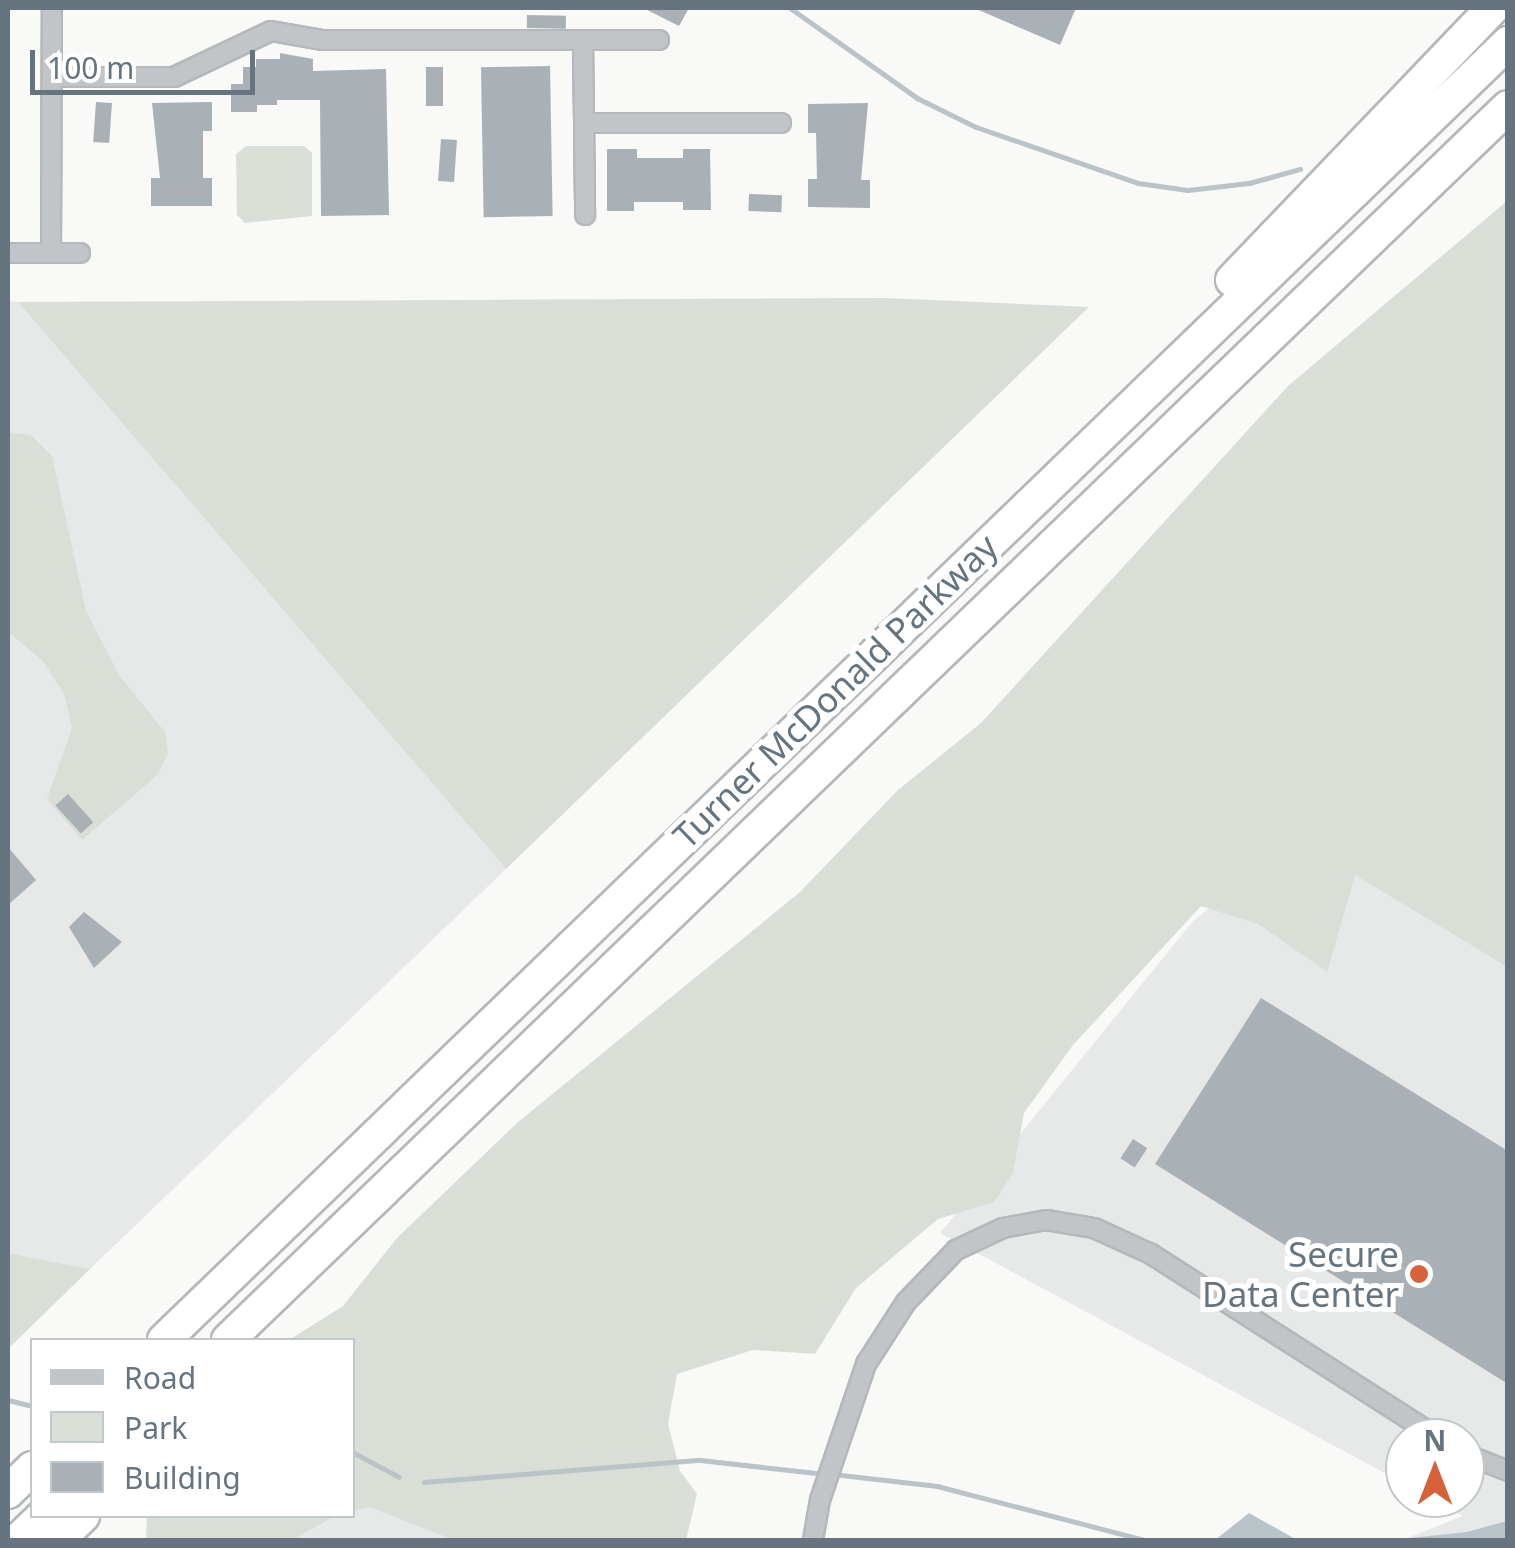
<!DOCTYPE html>
<html>
<head>
<meta charset="utf-8">
<style>
	body { margin:0 }
	#map { position:relative; width:1515px; height:1548px; overflow:hidden; background:#f9f9f7; font-family:"Noto Sans",sans-serif }
	div>[style] { position:absolute }
	.built>* { inset:0; background:#e7e8e8 }
	.green>* { inset:0; background:#d9ded7 }
	.water>* { inset:0; background:#bac4c8 }
	.stream>* { height:5px; margin:-2.5px; padding:0 2.5px; transform-origin:2.5px; border-radius:2.5px; background:#bac4c8 }
	.building>* { inset:0; background:#a9b0b6; transform-origin:0 0 }
	.roads { filter:drop-shadow(2px 0 #b4b8bb) drop-shadow(-2px 0 #b4b8bb) drop-shadow(0 2px #b4b8bb) drop-shadow(0 -2px #b4b8bb) }
	.street>* { height:18px; margin:-9px; padding:0 9px; transform-origin:9px; border-radius:9px; background:#c1c5c8 }
	.highway>* { height:32px; margin:-16px; padding:0 16px; transform-origin:16px; border-radius:16px; background:#fff }
	.dots>* { width:28px; height:28px; translate:-50% -50%; box-sizing:border-box; border:5px solid #fff; border-radius:50% }
	span { translate:-50% -50%; white-space:nowrap; text-align:center; line-height:1.15; -webkit-text-stroke:10px #fff; paint-order:stroke }
	.street-label { font-size:35px; color:#667480 }
	.poi-label { font-size:35px; color:#667480 }
	.right { translate:-100% -50%; text-align:right }
	.frame { position:absolute; inset:0; border:10px solid #667480; pointer-events:none }
	.legend { position:absolute; left:30px; top:1338px; width:325px; height:180px; box-sizing:border-box; background:#fff; border:2px solid #c2c7cc; margin:0; padding:12px 18px; list-style:none; font-size:30px; color:#667480 }
	.legend li { display:flex; align-items:center; gap:20px; height:50px }
	.legend b { width:50px; border:2px solid #c2c7cc }
	.north { position:absolute; left:1385px; top:1418px; width:100px; height:100px; box-sizing:border-box; background:#fff; border:2px solid #c2c7cc; border-radius:50%; rotate:0deg; font-size:28px; font-weight:700; line-height:40px; text-align:center; color:#667480 }
	.north::after { content:''; display:block; margin:auto; width:35px; height:45px; background:#d6613a; clip-path:polygon(50% 0,100% 100%,50% 72%,0 100%) }
	.scale { position:absolute; left:30px; top:50px; width:225px; height:45px; box-sizing:border-box; border:5px solid #667480; border-top:0; padding-left:12px; font-size:30px; line-height:35px; white-space:nowrap; color:#667480; -webkit-text-stroke:8px #fff; paint-order:stroke }
</style>
</head>
<body>
<div id="map">
	<div class="built">
		<i style="clip-path:polygon(8px 301px,18px 302px,506px 869px,90px 1269px,8px 1253px)"></i>
		<i style="clip-path:polygon(1296px 839px,1507px 967px,1507px 1540px,1402px 1540px,1463px 1516px,1431px 1498px,1465px 1498px,1465px 1438px,1405px 1438px,1405px 1484px,940px 1233px,1193px 921px)"></i>
		<i style="clip-path:polygon(352px 1403px,661px 1540px,212px 1540px,237px 1516px,352px 1516px)"></i>
	</div>
	<div class="green">
		<i style="clip-path:polygon(246px 146px,304px 146px,312px 153px,312px 216px,245px 223px,237px 215px,236px 154px)"></i>
		<i style="clip-path:polygon(1507px 201px,1507px 967px,1355px 875px,1327px 972px,1258px 924px,1201px 906px,1073px 1045px,1024px 1113px,1013px 1173px,994px 1202px,938px 1219px,856px 1288px,815px 1354px,753px 1350px,677px 1374px,668px 1424px,680px 1471px,697px 1494px,686px 1540px,454px 1540px,370px 1507px,353px 1511px,352px 1340px,289px 1340px,343px 1306px,397px 1238px,517px 1123px,800px 892px,898px 790px,981px 723px,1288px 386px)"></i>
		<i style="clip-path:polygon(885px 298px,1089px 307px,506px 869px,18px 302px)"></i>
		<i style="clip-path:polygon(8px 432px,31px 435px,52px 456px,86px 610px,119px 675px,165px 732px,168px 754px,157px 775px,82px 840px,47px 799px,72px 728px,64px 694px,43px 661px,8px 632px)"></i>
		<i style="clip-path:polygon(8px 1253px,90px 1269px,8px 1349px)"></i>
		<i style="clip-path:polygon(147px 1516px,335px 1516px,292px 1540px,146px 1540px)"></i>
	</div>
	<div class="water">
		<i style="clip-path:polygon(1249px 1513px,1297px 1540px,1215px 1540px)"></i>
		<i style="clip-path:polygon(1507px 1521px,1507px 1540px,1392px 1540px,1467px 1532px)"></i>
	</div>
	<div class="stream">
		<i style="left:790px;top:8px;width:156px;rotate:35.3deg"></i>
		<i style="left:917px;top:98px;width:66px;rotate:26.2deg"></i>
		<i style="left:976px;top:127px;width:171px;rotate:19.1deg"></i>
		<i style="left:1138px;top:183px;width:50px;rotate:8deg"></i>
		<i style="left:1188px;top:190px;width:61px;rotate:-6.5deg"></i>
		<i style="left:1249px;top:183px;width:53px;rotate:-15.4deg"></i>
		<i style="left:8px;top:1400px;width:25px;rotate:14deg"></i>
		<i style="left:352px;top:1452px;width:53px;rotate:28deg"></i>
		<i style="left:841px;top:1475px;width:97px;rotate:6.5deg"></i>
		<i style="left:937px;top:1486px;width:214px;rotate:14.6deg"></i>
		<i style="left:424px;top:1482px;width:277px;rotate:-4.6deg"></i>
		<i style="left:700px;top:1460px;width:117px;rotate:6.4deg"></i>
	</div>
	<div class="building">
		<i style="clip-path:polygon(643px 8px,689px 8px,679px 26px)"></i>
		<i style="clip-path:polygon(974px 8px,1076px 8px,1060px 45px)"></i>
		<i style="left:527px;top:15px;width:39px;height:13px;rotate:1deg"></i>
		<i style="clip-path:polygon(280px 53px,313px 59px,313px 71px,386px 69px,389px 215px,321px 216px,320px 100px,277px 100px,277px 105px,257px 105px,257px 112px,231px 112px,231px 84px,243px 84px,243px 67px,256px 67px,256px 59px,280px 59px)"></i>
		<i style="left:550px;top:66px;width:150px;height:69px;rotate:89deg"></i>
		<i style="left:426px;top:67px;width:17px;height:39px"></i>
		<i style="left:96px;top:102px;width:16px;height:40px;rotate:4deg"></i>
		<i style="clip-path:polygon(212px 102px,212px 131px,203px 131px,203px 178px,212px 178px,212px 206px,151px 206px,151px 178px,160px 178px,152px 103px)"></i>
		<i style="clip-path:polygon(868px 103px,861px 180px,870px 180px,870px 208px,808px 207px,808px 179px,817px 179px,816px 133px,808px 133px,808px 104px)"></i>
		<i style="left:441px;top:139px;width:16px;height:42px;rotate:4deg"></i>
		<i style="clip-path:polygon(607px 149px,637px 149px,637px 158px,683px 158px,683px 149px,710px 149px,711px 210px,683px 210px,683px 202px,634px 202px,634px 211px,607px 211px)"></i>
		<i style="left:749px;top:194px;width:33px;height:17px;rotate:2deg"></i>
		<i style="left:68px;top:794px;width:38px;height:17px;rotate:48deg"></i>
		<i style="clip-path:polygon(8px 847px,36px 880px,8px 905px)"></i>
		<i style="clip-path:polygon(84px 912px,122px 942px,94px 968px,69px 927px)"></i>
		<i style="clip-path:polygon(1261px 998px,1508px 1151px,1508px 1384px,1155px 1164px)"></i>
		<i style="left:1133px;top:1139px;width:17px;height:23px;rotate:33deg"></i>
	</div>
	<div class="roads">
		<div class="street">
			<i style="left:583px;top:40px;width:175px;rotate:89.3deg"></i>
			<i style="left:52px;top:77px;width:122px"></i>
			<i style="left:174px;top:77px;width:107px;rotate:-25.4deg"></i>
			<i style="left:271px;top:31px;width:53px;rotate:9.8deg"></i>
			<i style="left:323px;top:40px;width:336px"></i>
			<i style="left:584px;top:123px;width:197px"></i>
			<i style="left:8px;top:253px;width:72px"></i>
			<i style="left:51px;top:253px;width:245px;rotate:-89.8deg"></i>
			<i style="left:1465px;top:1454px;width:46px;rotate:21.6deg"></i>
			<i style="left:813px;top:1540px;width:41px;rotate:-80.1deg"></i>
			<i style="left:820px;top:1500px;width:144px;rotate:-71.3deg"></i>
			<i style="left:866px;top:1364px;width:74px;rotate:-57.2deg"></i>
			<i style="left:906px;top:1302px;width:72px;rotate:-46.1deg"></i>
			<i style="left:956px;top:1250px;width:52px;rotate:-25.1deg"></i>
			<i style="left:1003px;top:1228px;width:44px;rotate:-10.5deg"></i>
			<i style="left:1046px;top:1220px;width:49px;rotate:9.5deg"></i>
			<i style="left:1094px;top:1228px;width:63px;rotate:24.5deg"></i>
			<i style="left:1151px;top:1254px;width:342px;rotate:32.6deg"></i>
		</div>
		<div class="highway">
			<i style="left:1232px;top:280px;width:377px;rotate:-46.2deg"></i>
			<i style="left:164px;top:1340px;width:1868px;rotate:-43.98deg"></i>
			<i style="left:228px;top:1340px;width:1777px;rotate:-43.93deg"></i>
			<i style="left:8px;top:1492px;width:34px;rotate:-45deg"></i>
			<i style="left:18px;top:1540px;width:35px;rotate:-44deg"></i>
			<i style="left:58px;top:1540px;width:35px;rotate:-44deg"></i>
		</div>
	</div>
	<div class="dots">
		<i style="left:1419px;top:1274px;background:#d6613a"></i>
	</div>
	<div class="street-label">
		<span style="left:835px;top:691px;rotate:-44deg">Turner McDonald Parkway</span>
	</div>
	<div class="poi-label">
		<span class="right" style="left:1399px;top:1274px">Secure<br>Data Center</span>
	</div>
	<div class="frame"></div>
	<ul class="legend">
	<li><b style="height:12px;background:#c1c5c8"></b>Road</li>
	<li><b style="height:28px;background:#d9ded7"></b>Park</li>
	<li><b style="height:28px;background:#a9b0b6"></b>Building</li>
	</ul>
	<div class="north">N</div>
	<div class="scale">100 m</div>
</div>
</body>
</html>
